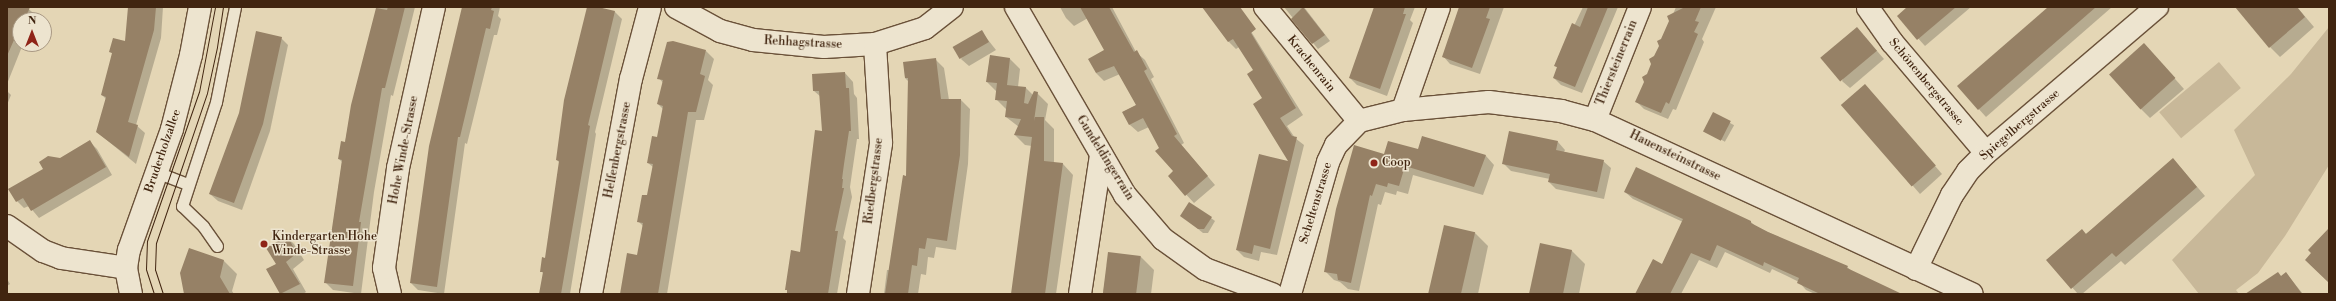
<!DOCTYPE html>
<html>
<head>
<meta charset="utf-8">
<style>
	body { margin:0 }
	#map { position:relative; width:2336px; height:301px; overflow:hidden; background:#e4d6b5; font-family:"Libre Bodoni",serif }
	div>[style] { position:absolute }
	.green>* { inset:0; background:#c8b899; transform-origin:0 0 }
	.shadow>* { inset:0; background:#0003; transform-origin:0 0 }
	.building>* { inset:0; background:#968166; transform-origin:0 0 }
	.roads { filter:drop-shadow(1px 0 #6a5139) drop-shadow(-1px 0 #6a5139) drop-shadow(0 1px #6a5139) drop-shadow(0 -1px #6a5139) }
	.lane>* { height:11px; margin:-5.5px; padding:0 5.5px; transform-origin:5.5px; border-radius:5.5px; background:#ede4cf }
	.street>* { height:22px; margin:-11px; padding:0 11px; transform-origin:11px; border-radius:11px; background:#ede4cf }
	.tram>* { height:1px; margin:-0.5px; padding:0 0.5px; transform-origin:0.5px; border-radius:0.5px; background:#412510 }
	.dots>* { width:11px; height:11px; translate:-50% -50%; box-sizing:border-box; border:2px solid #ede4cf; border-radius:50% }
	span { translate:-50% -50%; white-space:nowrap; text-align:center; line-height:1.15; -webkit-text-stroke:3px #ede4cf; paint-order:stroke }
	.street-label { font-size:12px; color:#412510 }
	.poi-label { font-size:12px; color:#412510 }
	.left { translate:0 -50%; text-align:left }
	.frame { position:absolute; inset:0; border:8px solid #412510; pointer-events:none }
	.north { position:absolute; left:12px; top:12px; width:40px; height:40px; box-sizing:border-box; background:#ede4cf; border:1px solid #a89883; border-radius:50%; rotate:0deg; font-size:11px; font-weight:700; line-height:16px; text-align:center; color:#412510 }
	.north::after { content:''; display:block; margin:auto; width:14px; height:18px; background:#8f2418; clip-path:polygon(50% 0,100% 100%,50% 72%,0 100%) }
</style>
</head>
<body>
<div id="map">
	<div class="green">
		<i style="clip-path:polygon(2329px 27px,2329px 165px,2285px 236px,2258px 273px,2236px 290px,2239px 294px,2199px 294px,2172px 260px,2255px 175px,2234px 130px,2291px 74px)"></i>
		<i style="left:2219px;top:62px;width:34px;height:78px;rotate:50deg"></i>
	</div>
	<div class="shadow">
		<i style="clip-path:polygon(7px 7px,26px 7px,37px 16px,34px 20px,20px 20px,20px 44px,23px 44px,7px 84px)"></i>
		<i style="clip-path:polygon(129px 7px,163px 7px,161px 38px,136px 125px,145px 133px,136px 164px,97px 132px,106px 99px,102px 95px,113px 54px,111px 52px,126px 43px)"></i>
		<i style="clip-path:polygon(377px 7px,415px 7px,393px 96px,391px 95px,374px 192px,361px 294px,333px 290px,325px 282px,342px 162px,339px 159px,345px 143px,352px 105px)"></i>
		<i style="clip-path:polygon(465px 7px,500px 7px,498px 16px,501px 19px,497px 35px,494px 35px,467px 144px,465px 143px,444px 294px,418px 290px,411px 283px,430px 146px)"></i>
		<i style="clip-path:polygon(588px 7px,615px 12px,622px 19px,595px 132px,596px 134px,570px 294px,540px 294px,544px 274px,541px 271px,546px 259px,560px 163px,557px 160px)"></i>
		<i style="clip-path:polygon(1060px 7px,1112px 7px,1136px 52px,1145px 60px,1154px 77px,1151px 79px,1184px 143px,1181px 145px,1215px 185px,1194px 203px,1169px 176px,1174px 172px,1149px 127px,1138px 132px,1130px 125px,1123px 112px,1137px 105px,1120px 74px,1104px 81px,1096px 73px,1105px 50px,1088px 18px,1074px 26px,1066px 18px)"></i>
		<i style="clip-path:polygon(1203px 7px,1230px 7px,1252px 33px,1303px 115px,1287px 126px,1295px 138px,1304px 145px,1277px 255px,1261px 252px,1259px 261px,1244px 257px,1237px 250px,1290px 162px,1263px 98px,1255px 70px,1239px 47px,1236px 49px,1229px 42px)"></i>
		<i style="clip-path:polygon(1284px 7px,1304px 7px,1330px 41px,1318px 49px)"></i>
		<i style="clip-path:polygon(1375px 7px,1415px 7px,1410px 20px,1413px 23px,1387px 96px,1357px 85px,1350px 78px)"></i>
		<i style="clip-path:polygon(1460px 7px,1504px 7px,1480px 74px,1450px 64px,1443px 56px)"></i>
		<i style="clip-path:polygon(1583px 7px,1618px 7px,1582px 93px,1561px 85px,1554px 78px,1558px 68px,1555px 66px)"></i>
		<i style="clip-path:polygon(1676px 7px,1716px 7px,1702px 39px,1704px 42px,1676px 110px,1673px 109px,1668px 119px,1644px 109px,1637px 102px)"></i>
		<i style="clip-path:polygon(1909px 7px,1971px 7px,1925px 46px,1898px 16px)"></i>
		<i style="clip-path:polygon(2050px 7px,2112px 7px,1986px 117px,1958px 86px)"></i>
		<i style="clip-path:polygon(2246px 7px,2297px 7px,2314px 27px,2280px 57px,2270px 47px)"></i>
		<i style="clip-path:polygon(981px 31px,996px 50px,969px 66px,961px 59px)"></i>
		<i style="clip-path:polygon(1864px 36px,1884px 59px,1850px 88px,1842px 81px)"></i>
		<i style="clip-path:polygon(281px 38px,288px 45px,270px 131px,242px 210px,218px 201px,210px 194px,240px 113px)"></i>
		<i style="clip-path:polygon(2144px 44px,2184px 89px,2150px 118px,2140px 108px)"></i>
		<i style="clip-path:polygon(706px 51px,714px 59px,708px 80px,713px 85px,704px 120px,696px 120px,667px 294px,621px 294px,638px 256px,643px 226px,639px 222px,648px 197px,653px 167px,648px 163px,658px 138px,663px 109px,658px 104px,663px 83px,659px 78px)"></i>
		<i style="clip-path:polygon(990px 56px,1010px 59px,1020px 69px,1018px 87px,1026px 88px,1033px 95px,1037px 93px,1048px 104px,1045px 120px,1054px 129px,1054px 163px,1063px 164px,1073px 175px,1056px 294px,1013px 294px,1032px 146px,1025px 145px,1015px 135px,1019px 127px,1006px 117px,1007px 110px,996px 99px,997px 92px,987px 82px)"></i>
		<i style="clip-path:polygon(935px 59px,944px 68px,949px 100px,961px 100px,970px 109px,968px 164px,956px 250px,936px 247px,934px 258px,928px 257px,926px 275px,921px 274px,918px 294px,884px 294px,887px 270px,889px 270px,907px 177px,909px 82px,905px 78px,904px 63px)"></i>
		<i style="clip-path:polygon(845px 73px,853px 82px,854px 94px,857px 98px,859px 139px,857px 139px,852px 173px,850px 187px,852px 197px,843px 238px,846px 241px,837px 294px,787px 294px,792px 252px,801px 253px,823px 132px,821px 97px,814px 91px)"></i>
		<i style="clip-path:polygon(7px 91px,11px 95px,7px 105px)"></i>
		<i style="clip-path:polygon(1872px 93px,1942px 174px,1920px 194px,1913px 186px)"></i>
		<i style="left:1714px;top:114px;width:23px;height:19px;rotate:29deg"></i>
		<i style="clip-path:polygon(90px 142px,97px 149px,112px 175px,39px 218px,29px 206px,24px 208px,17px 201px,44px 169px)"></i>
		<i style="clip-path:polygon(1558px 142px,1565px 150px,1564px 152px,1603px 161px,1611px 168px,1604px 199px,1556px 189px,1549px 182px,1550px 179px,1511px 171px,1503px 163px)"></i>
		<i style="clip-path:polygon(1419px 150px,1486px 156px,1494px 165px,1483px 195px,1413px 175px,1408px 194px,1397px 191px,1396px 195px,1385px 192px,1381px 205px,1378px 204px,1359px 291px,1348px 289px,1340px 282px,1334px 280px,1325px 271px,1385px 155px)"></i>
		<i style="clip-path:polygon(2181px 168px,2205px 196px,2125px 265px,2121px 261px,2082px 294px,2078px 294px,2048px 260px)"></i>
		<i style="clip-path:polygon(1625px 192px,1751px 222px,1755px 226px,1810px 252px,1811px 250px,1847px 267px,1853px 272px,1900px 294px,1815px 294px,1806px 290px,1799px 282px,1787px 276px,1772px 269px,1770px 273px,1725px 252px,1717px 268px,1699px 260px,1681px 294px,1636px 294px,1662px 265px,1683px 222px,1633px 199px)"></i>
		<i style="clip-path:polygon(1182px 216px,1211px 218px,1215px 221px,1208px 233px,1203px 233px)"></i>
		<i style="clip-path:polygon(1475px 233px,1488px 246px,1478px 294px,1430px 294px)"></i>
		<i style="clip-path:polygon(287px 237px,294px 244px,304px 260px,293px 269px,306px 292px,303px 294px,281px 294px,267px 270px,277px 264px)"></i>
		<i style="clip-path:polygon(1541px 245px,1572px 251px,1585px 264px,1579px 294px,1530px 294px)"></i>
		<i style="clip-path:polygon(189px 249px,224px 261px,237px 274px,232px 291px,234px 294px,186px 294px)"></i>
		<i style="clip-path:polygon(1109px 253px,1141px 257px,1154px 270px,1151px 294px,1103px 294px)"></i>
		<i style="clip-path:polygon(2286px 273px,2303px 294px,2256px 294px,2281px 277px)"></i>
		<i style="clip-path:polygon(7px 279px,10px 284px,7px 286px)"></i>
	</div>
	<div class="building">
		<i style="clip-path:polygon(7px 7px,30px 7px,25px 20px,20px 20px,20px 26px,7px 56px)"></i>
		<i style="clip-path:polygon(128px 7px,156px 7px,154px 30px,128px 122px,138px 125px,129px 157px,96px 132px,106px 97px,101px 95px,112px 53px,109px 52px,113px 38px,125px 41px)"></i>
		<i style="clip-path:polygon(388px 7px,405px 7px,385px 88px,382px 88px,359px 222px,361px 222px,353px 286px,324px 283px,342px 160px,338px 159px,341px 141px,345px 142px,351px 105px,376px 8px,387px 10px)"></i>
		<i style="clip-path:polygon(462px 7px,492px 7px,491px 10px,494px 11px,490px 29px,486px 28px,460px 137px,458px 137px,437px 287px,410px 283px,429px 146px)"></i>
		<i style="clip-path:polygon(587px 7px,598px 7px,615px 11px,588px 125px,590px 126px,561px 294px,539px 294px,543px 272px,540px 272px,542px 257px,545px 258px,559px 161px,556px 160px,564px 100px)"></i>
		<i style="clip-path:polygon(1080px 7px,1109px 7px,1134px 52px,1137px 50px,1147px 69px,1144px 71px,1177px 134px,1174px 136px,1208px 176px,1185px 196px,1168px 176px,1173px 171px,1155px 151px,1159px 148px,1143px 118px,1129px 125px,1122px 112px,1136px 105px,1114px 66px,1096px 73px,1088px 59px,1104px 50px)"></i>
		<i style="clip-path:polygon(1202px 7px,1240px 7px,1256px 29px,1251px 33px,1296px 108px,1280px 118px,1292px 136px,1297px 137px,1270px 249px,1254px 245px,1252px 254px,1236px 250px,1259px 154px,1288px 161px,1253px 104px,1262px 98px,1247px 74px,1253px 70px,1233px 39px,1228px 42px)"></i>
		<i style="clip-path:polygon(1303px 7px,1325px 35px,1312px 44px,1291px 19px)"></i>
		<i style="clip-path:polygon(1374px 7px,1405px 7px,1403px 14px,1406px 14px,1380px 89px,1349px 78px)"></i>
		<i style="clip-path:polygon(1459px 7px,1490px 7px,1486px 18px,1490px 19px,1472px 68px,1442px 57px)"></i>
		<i style="clip-path:polygon(1588px 7px,1608px 7px,1575px 87px,1553px 78px,1557px 67px,1554px 66px,1572px 23px,1580px 27px)"></i>
		<i style="clip-path:polygon(1685px 7px,1701px 7px,1695px 21px,1699px 22px,1694px 32px,1698px 34px,1669px 104px,1666px 102px,1661px 113px,1635px 102px,1644px 82px,1642px 77px,1647px 74px,1651px 64px,1649px 59px,1654px 56px,1659px 46px,1657px 41px,1661px 39px,1669px 21px,1667px 16px)"></i>
		<i style="clip-path:polygon(1907px 7px,1956px 7px,1917px 40px,1897px 16px)"></i>
		<i style="clip-path:polygon(2048px 7px,2096px 7px,1978px 110px,1957px 86px)"></i>
		<i style="clip-path:polygon(2235px 7px,2297px 7px,2305px 17px,2269px 48px)"></i>
		<i style="left:1857px;top:27px;width:31px;height:48px;rotate:50deg"></i>
		<i style="left:982px;top:30px;width:14px;height:34px;rotate:60deg"></i>
		<i style="clip-path:polygon(256px 31px,282px 37px,263px 124px,234px 203px,209px 194px,239px 113px)"></i>
		<i style="clip-path:polygon(673px 41px,706px 50px,700px 74px,705px 76px,696px 112px,688px 112px,658px 294px,620px 294px,627px 253px,637px 255px,643px 223px,637px 222px,642px 195px,647px 195px,653px 164px,647px 163px,652px 136px,657px 137px,663px 106px,657px 104px,663px 80px,657px 79px,667px 42px)"></i>
		<i style="left:2144px;top:43px;width:47px;height:47px;rotate:48deg"></i>
		<i style="clip-path:polygon(990px 55px,1010px 58px,1007px 85px,998px 84px,1026px 87px,1024px 103px,1028px 104px,1034px 91px,1038px 92px,1034px 121px,1035px 117px,1044px 117px,1044px 161px,1063px 163px,1045px 294px,1011px 294px,1032px 137px,1014px 135px,1021px 119px,1005px 117px,1007px 101px,995px 100px,997px 83px,986px 82px)"></i>
		<i style="clip-path:polygon(936px 58px,941px 99px,961px 99px,960px 155px,947px 241px,927px 238px,925px 249px,919px 248px,917px 266px,912px 265px,908px 294px,885px 294px,903px 175px,906px 176px,908px 78px,905px 78px,903px 62px)"></i>
		<i style="clip-path:polygon(845px 72px,846px 88px,849px 88px,851px 131px,849px 131px,844px 164px,842px 179px,843px 179px,842px 188px,844px 188px,835px 231px,838px 231px,828px 294px,787px 294px,787px 290px,785px 290px,791px 250px,800px 252px,815px 130px,822px 131px,819px 91px,813px 91px,812px 74px)"></i>
		<i style="left:1865px;top:84px;width:108px;height:32px;rotate:49deg"></i>
		<i style="left:1713px;top:112px;width:20px;height:22px;rotate:27deg"></i>
		<i style="clip-path:polygon(1509px 131px,1558px 141px,1556px 150px,1604px 160px,1597px 192px,1548px 182px,1550px 174px,1502px 164px)"></i>
		<i style="clip-path:polygon(1422px 136px,1486px 155px,1474px 187px,1405px 166px,1399px 186px,1388px 183px,1387px 187px,1376px 184px,1372px 196px,1370px 195px,1351px 283px,1338px 280px,1337px 274px,1324px 272px,1336px 209px,1354px 145px,1384px 154px,1388px 141px,1418px 149px)"></i>
		<i style="clip-path:polygon(90px 140px,106px 167px,31px 211px,23px 198px,16px 202px,8px 189px,43px 169px,39px 162px,48px 156px,60px 158px)"></i>
		<i style="clip-path:polygon(2173px 158px,2197px 187px,2116px 257px,2112px 253px,2071px 289px,2046px 260px,2082px 229px,2086px 234px)"></i>
		<i style="clip-path:polygon(1636px 167px,1751px 221px,1751px 223px,1768px 232px,1848px 266px,1847px 268px,1902px 294px,1820px 294px,1797px 283px,1799px 278px,1779px 269px,1764px 262px,1763px 266px,1717px 245px,1710px 261px,1691px 253px,1670px 294px,1635px 294px,1653px 259px,1662px 264px,1683px 219px,1624px 192px)"></i>
		<i style="clip-path:polygon(1189px 202px,1212px 217px,1204px 229px,1198px 229px,1180px 216px)"></i>
		<i style="left:1444px;top:225px;width:32px;height:71px;rotate:13deg"></i>
		<i style="clip-path:polygon(2329px 228px,2329px 283px,2305px 260px,2311px 253px,2308px 250px)"></i>
		<i style="clip-path:polygon(287px 236px,297px 253px,286px 262px,300px 284px,280px 294px,266px 269px,276px 264px,266px 248px)"></i>
		<i style="clip-path:polygon(1540px 243px,1572px 250px,1563px 294px,1529px 294px)"></i>
		<i style="clip-path:polygon(189px 248px,224px 260px,220px 277px,230px 294px,184px 294px,180px 273px)"></i>
		<i style="left:1108px;top:252px;width:33px;height:42px;rotate:7deg"></i>
		<i style="clip-path:polygon(2278px 272px,2281px 276px,2286px 272px,2302px 294px,2245px 294px)"></i>
	</div>
	<div class="roads">
		<div class="lane">
			<i style="left:156px;top:172px;width:34px;rotate:21deg"></i>
			<i style="left:217px;top:246px;width:24px;rotate:-125deg"></i>
			<i style="left:203px;top:226px;width:29px;rotate:-136deg"></i>
			<i style="left:182px;top:206px;width:109px;rotate:-71.9deg"></i>
			<i style="left:216px;top:102px;width:97px;rotate:-78.7deg"></i>
		</div>
		<div class="street">
			<i style="left:676px;top:7px;width:50px;rotate:28.6deg"></i>
			<i style="left:720px;top:31px;width:34px;rotate:15deg"></i>
			<i style="left:753px;top:40px;width:71px;rotate:5.6deg"></i>
			<i style="left:824px;top:47px;width:51px;rotate:-3.4deg"></i>
			<i style="left:875px;top:44px;width:52px;rotate:-17.7deg"></i>
			<i style="left:925px;top:28px;width:34px;rotate:-38deg"></i>
			<i style="left:1016px;top:7px;width:217px;rotate:59.9deg"></i>
			<i style="left:1125px;top:195px;width:58px;rotate:49.2deg"></i>
			<i style="left:1163px;top:239px;width:52px;rotate:35.5deg"></i>
			<i style="left:1205px;top:269px;width:72px;rotate:20.5deg"></i>
			<i style="left:1265px;top:7px;width:148px;rotate:50.5deg"></i>
			<i style="left:1868px;top:8px;width:42px;rotate:54.8deg"></i>
			<i style="left:1892px;top:42px;width:145px;rotate:49.7deg"></i>
			<i style="left:1403px;top:110px;width:109px;rotate:-70.7deg"></i>
			<i style="left:1595px;top:120px;width:122px;rotate:-68.3deg"></i>
			<i style="left:1359px;top:121px;width:45px;rotate:-14deg"></i>
			<i style="left:1403px;top:110px;width:86px;rotate:-5.3deg"></i>
			<i style="left:1489px;top:102px;width:73px;rotate:7.1deg"></i>
			<i style="left:1561px;top:111px;width:35px;rotate:15deg"></i>
			<i style="left:1595px;top:120px;width:415px;rotate:24.8deg"></i>
			<i style="left:7px;top:226px;width:44px;rotate:34.8deg"></i>
			<i style="left:43px;top:251px;width:19px;rotate:21deg"></i>
			<i style="left:61px;top:258px;width:66px;rotate:8.7deg"></i>
			<i style="left:1916px;top:269px;width:82px;rotate:-64.1deg"></i>
			<i style="left:1952px;top:195px;width:29px;rotate:-56deg"></i>
			<i style="left:1968px;top:171px;width:25px;rotate:-45deg"></i>
			<i style="left:1986px;top:153px;width:225px;rotate:-40.5deg"></i>
			<i style="left:131px;top:294px;width:26px;rotate:-101deg"></i>
			<i style="left:126px;top:268px;width:18px;rotate:-81deg"></i>
			<i style="left:129px;top:250px;width:128px;rotate:-70.4deg"></i>
			<i style="left:172px;top:129px;width:76px;rotate:-75.6deg"></i>
			<i style="left:191px;top:55px;width:49px;rotate:-79.4deg"></i>
			<i style="left:390px;top:294px;width:27px;rotate:-103deg"></i>
			<i style="left:384px;top:268px;width:101px;rotate:-82deg"></i>
			<i style="left:398px;top:168px;width:165px;rotate:-77.4deg"></i>
			<i style="left:591px;top:294px;width:219px;rotate:-79.5deg"></i>
			<i style="left:631px;top:79px;width:74px;rotate:-75.2deg"></i>
			<i style="left:858px;top:294px;width:153px;rotate:-81.3deg"></i>
			<i style="left:881px;top:143px;width:99px;rotate:-93.5deg"></i>
			<i style="left:1080px;top:294px;width:141px;rotate:-81.4deg"></i>
			<i style="left:1290px;top:294px;width:137px;rotate:-73.9deg"></i>
			<i style="left:1328px;top:162px;width:19px;rotate:-65deg"></i>
			<i style="left:1336px;top:145px;width:33px;rotate:-46deg"></i>
		</div>
	</div>
	<div class="tram">
		<i style="left:154px;top:294px;width:26px;rotate:-108deg"></i>
		<i style="left:146px;top:269px;width:28px;rotate:-88deg"></i>
		<i style="left:147px;top:241px;width:158px;rotate:-70.8deg"></i>
		<i style="left:199px;top:92px;width:86px;rotate:-79.3deg"></i>
		<i style="left:163px;top:294px;width:25px;rotate:-108deg"></i>
		<i style="left:155px;top:270px;width:27px;rotate:-88deg"></i>
		<i style="left:156px;top:243px;width:158px;rotate:-71.2deg"></i>
		<i style="left:207px;top:93px;width:47px;rotate:-77.7deg"></i>
		<i style="left:217px;top:47px;width:40px;rotate:-81.5deg"></i>
	</div>
	<div class="dots">
		<i style="left:1374px;top:163px;background:#8f2418"></i>
		<i style="left:264px;top:244px;background:#8f2418"></i>
	</div>
	<div class="street-label">
		<span style="left:803px;top:43px;rotate:3deg">Rehhagstrasse</span>
		<span style="left:1617px;top:63px;rotate:-68deg">Thiersteinerrain</span>
		<span style="left:1311px;top:64px;rotate:51deg">Krachenrain</span>
		<span style="left:1926px;top:82px;rotate:50deg">Schönenbergstrasse</span>
		<span style="left:2020px;top:125px;rotate:-41deg">Spiegelbergstrasse</span>
		<span style="left:404px;top:150px;rotate:-79deg">Hohe Winde-Strasse</span>
		<span style="left:618px;top:150px;rotate:-79deg">Helfenbergstrasse</span>
		<span style="left:163px;top:151px;rotate:-71deg">Bruderholzallee</span>
		<span style="left:1675px;top:156px;rotate:26deg">Hauensteinstrasse</span>
		<span style="left:1105px;top:158px;rotate:58deg">Gundeldingerrain</span>
		<span style="left:874px;top:181px;rotate:-83deg">Riedbergstrasse</span>
		<span style="left:1316px;top:203px;rotate:-73deg">Scheltenstrasse</span>
	</div>
	<div class="poi-label">
		<span class="left" style="left:1382px;top:163px">Coop</span>
		<span class="left" style="left:272px;top:244px">Kindergarten Hohe<br>Winde-Strasse</span>
	</div>
	<div class="frame"></div>
	<div class="north">N</div>
</div>
</body>
</html>
